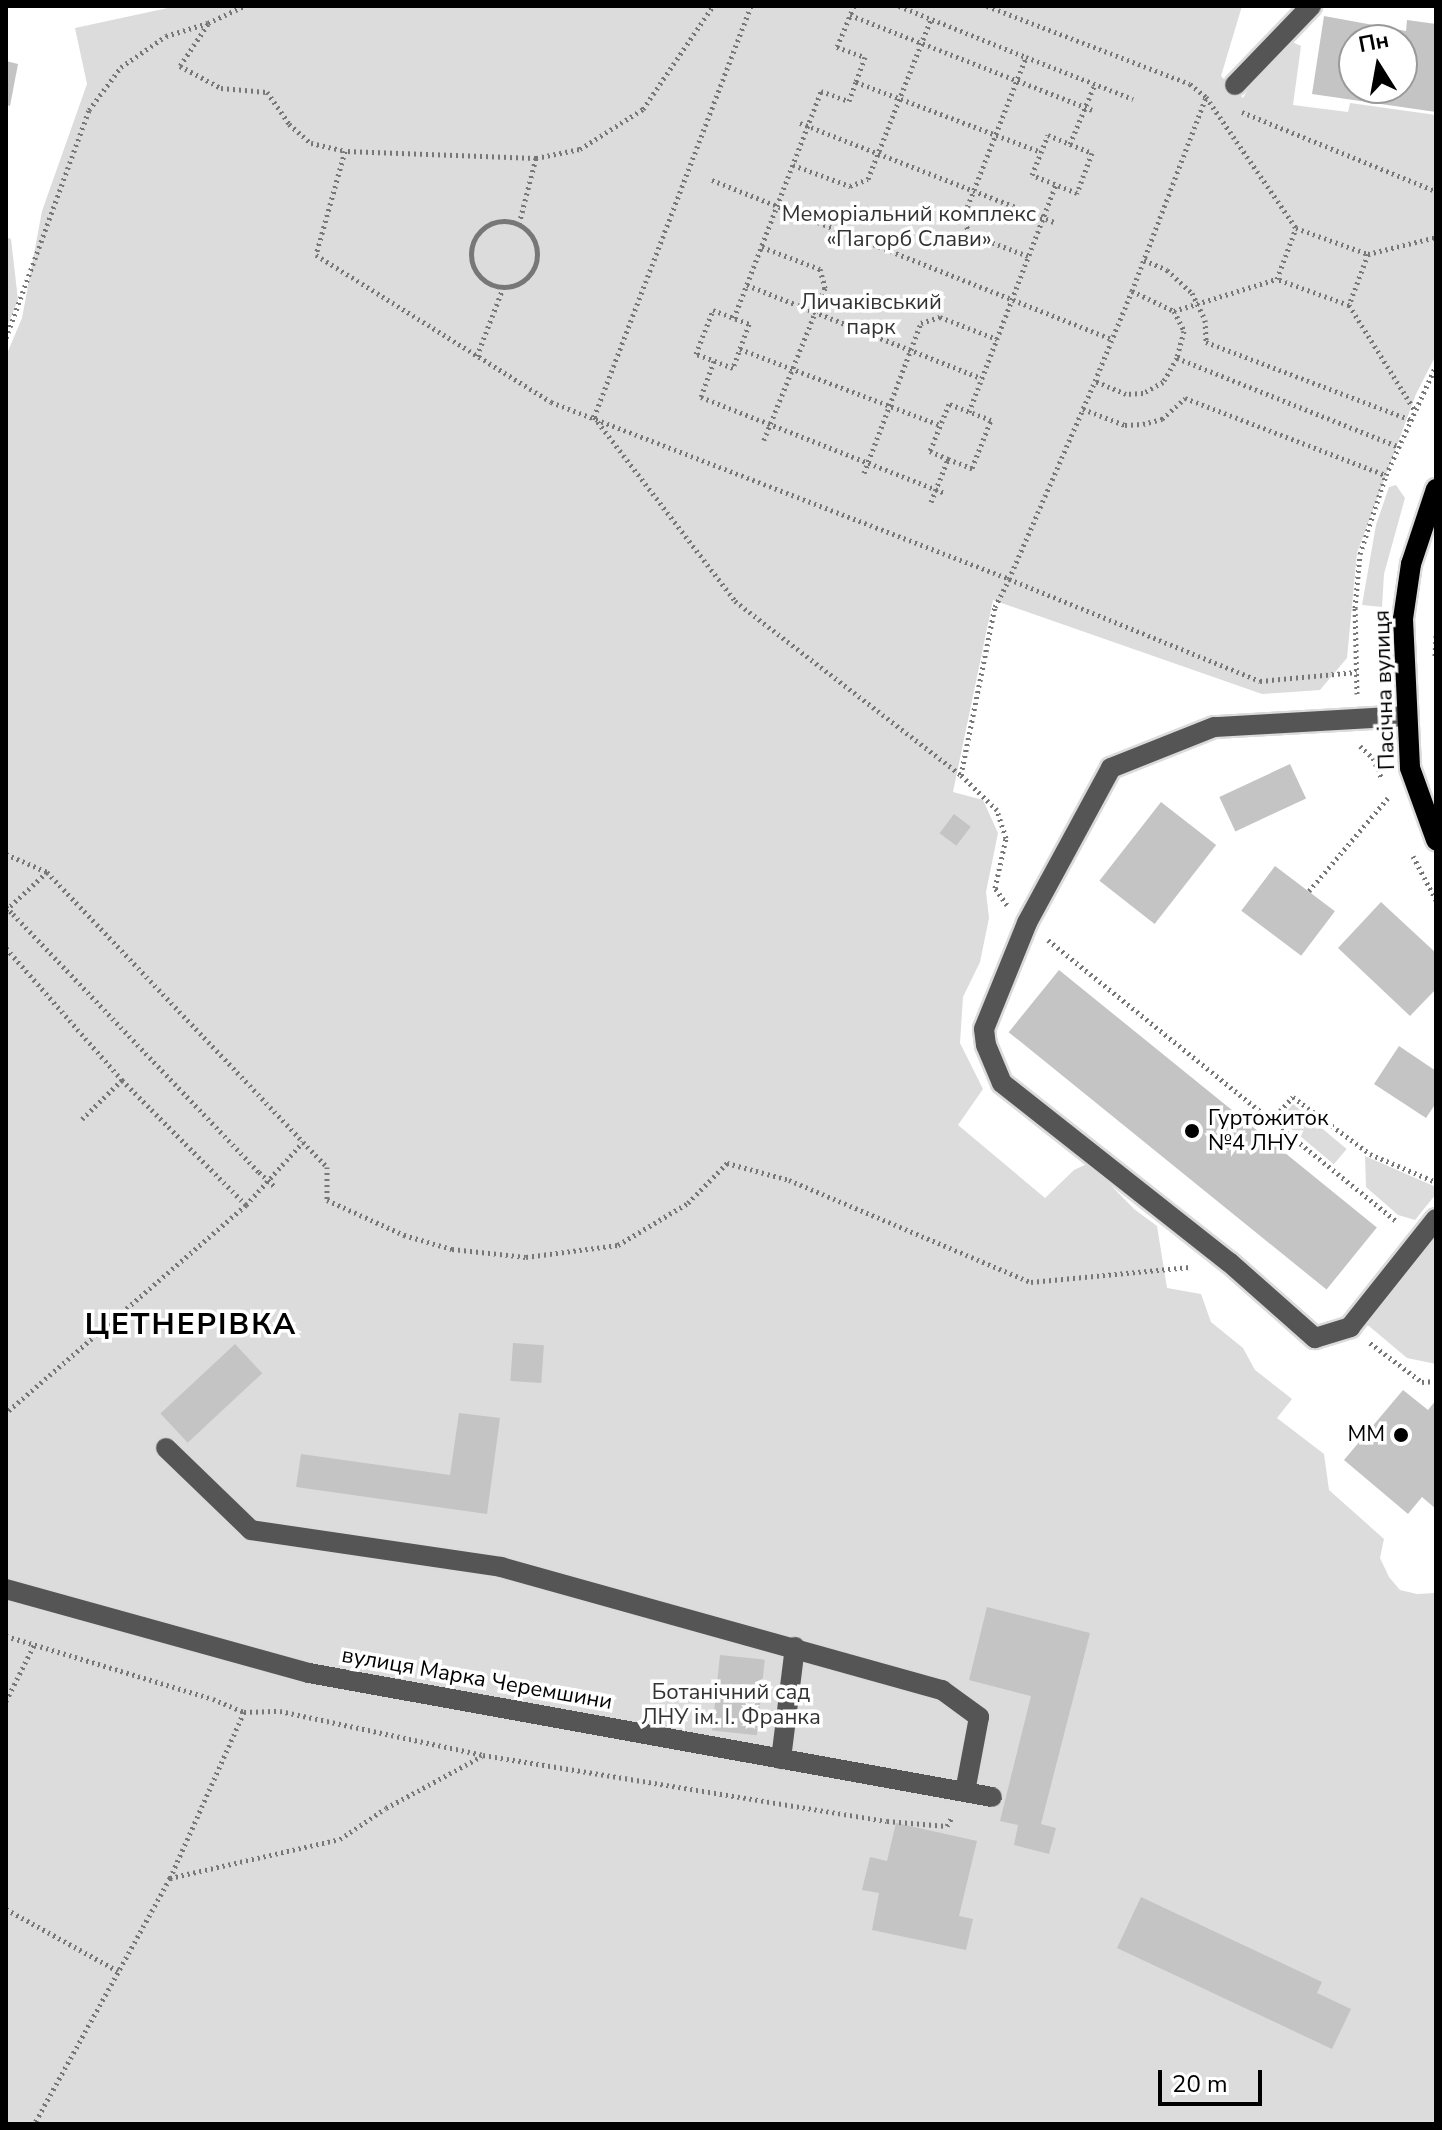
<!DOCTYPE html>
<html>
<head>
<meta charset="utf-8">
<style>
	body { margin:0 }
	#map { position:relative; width:1442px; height:2130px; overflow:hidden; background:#fff; font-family:"Nunito Sans",sans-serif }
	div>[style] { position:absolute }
	.green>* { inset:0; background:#dcdcdc; transform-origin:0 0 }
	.building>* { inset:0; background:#c4c4c4; transform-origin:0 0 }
	.path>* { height:5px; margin-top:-2.5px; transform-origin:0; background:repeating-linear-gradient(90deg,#777 0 2px,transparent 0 6px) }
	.path>.ring { margin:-2.5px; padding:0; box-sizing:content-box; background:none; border:5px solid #777; border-radius:50% }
	.roads { filter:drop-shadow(2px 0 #dbdbdb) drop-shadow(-2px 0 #dbdbdb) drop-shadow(0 2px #dbdbdb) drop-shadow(0 -2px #dbdbdb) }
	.minor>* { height:20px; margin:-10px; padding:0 10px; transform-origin:10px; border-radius:10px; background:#555 }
	.major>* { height:20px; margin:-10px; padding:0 10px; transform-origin:10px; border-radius:10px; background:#000 }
	.path-bridge>* { height:5px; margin-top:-2.5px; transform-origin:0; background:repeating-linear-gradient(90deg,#777 0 2px,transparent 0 6px) }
	.dots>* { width:22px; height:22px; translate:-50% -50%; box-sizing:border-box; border:4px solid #fff; border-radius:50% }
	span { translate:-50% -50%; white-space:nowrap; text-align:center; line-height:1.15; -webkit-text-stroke:7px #fff; paint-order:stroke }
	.park-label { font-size:22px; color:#333 }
	.street-label { font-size:22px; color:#000 }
	.poi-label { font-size:22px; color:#000 }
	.left { translate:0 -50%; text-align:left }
	.right { translate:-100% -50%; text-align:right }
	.district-label { font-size:30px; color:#000; font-weight:700; letter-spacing:2px }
	.frame { position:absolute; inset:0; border:8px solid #000; pointer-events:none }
	.north { position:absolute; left:1338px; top:24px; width:80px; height:80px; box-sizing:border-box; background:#fff; border:2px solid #999; border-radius:50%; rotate:349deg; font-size:22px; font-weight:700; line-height:32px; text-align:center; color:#000 }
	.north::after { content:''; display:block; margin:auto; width:28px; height:36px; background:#000; clip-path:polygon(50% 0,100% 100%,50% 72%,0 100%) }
	.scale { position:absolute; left:1158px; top:2070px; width:104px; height:36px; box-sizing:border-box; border:4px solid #000; border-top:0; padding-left:10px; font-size:24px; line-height:28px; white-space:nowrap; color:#000; -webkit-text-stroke:6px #fff; paint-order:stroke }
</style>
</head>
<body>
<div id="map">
	<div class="green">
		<i style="clip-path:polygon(177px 6px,1242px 6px,1221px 76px,1243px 98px,1254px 79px,1288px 40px,1301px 46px,1293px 105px,1348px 112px,1350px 103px,1436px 115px,1436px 355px,1416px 394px,1357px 553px,1347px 658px,1320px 690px,1262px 694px,993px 600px,953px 792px,983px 800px,998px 833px,986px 892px,989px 918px,980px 962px,963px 997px,960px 1043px,983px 1089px,958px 1125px,1045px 1198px,1074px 1170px,1089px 1163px,1134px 1209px,1157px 1226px,1167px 1288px,1201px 1294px,1211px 1322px,1243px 1348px,1255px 1370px,1292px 1399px,1277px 1418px,1324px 1454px,1329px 1490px,1384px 1539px,1380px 1558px,1389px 1577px,1400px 1590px,1417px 1594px,1436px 1593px,1436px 2124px,6px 2124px,6px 356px,22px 318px,42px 211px,87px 84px,75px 28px)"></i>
		<i style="clip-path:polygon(6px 237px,11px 239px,18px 300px,6px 329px)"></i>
		<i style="clip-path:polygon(1396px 485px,1405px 498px,1384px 574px,1382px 607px,1362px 605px,1376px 525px,1389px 487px)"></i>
		<i style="left:1293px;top:1104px;width:70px;height:20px;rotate:40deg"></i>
		<i style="clip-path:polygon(1365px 1156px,1436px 1187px,1436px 1194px,1415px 1220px,1398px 1215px,1366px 1187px)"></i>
		<i style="clip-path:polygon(1436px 1230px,1436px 1364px,1407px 1358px,1363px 1321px)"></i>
	</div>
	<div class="building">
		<i style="clip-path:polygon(evenodd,1324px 16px,1406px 31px,1407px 20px,1436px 24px,1436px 112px,1312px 94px,1324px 16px,1354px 40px,1402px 40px,1402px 88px,1354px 88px,1354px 40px)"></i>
		<i style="clip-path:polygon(6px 61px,18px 64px,10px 106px,6px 105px)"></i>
		<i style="left:1290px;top:764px;width:38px;height:78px;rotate:65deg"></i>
		<i style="left:1161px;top:802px;width:70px;height:100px;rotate:38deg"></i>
		<i style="left:954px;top:814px;width:21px;height:24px;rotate:37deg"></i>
		<i style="left:1275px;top:866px;width:75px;height:56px;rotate:37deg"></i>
		<i style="clip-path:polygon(1381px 902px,1436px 953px,1436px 989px,1410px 1016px,1338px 948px)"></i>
		<i style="left:1059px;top:970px;width:409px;height:80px;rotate:39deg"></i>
		<i style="clip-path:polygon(1399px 1046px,1436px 1071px,1436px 1103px,1426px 1118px,1374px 1084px)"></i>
		<i style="left:513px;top:1343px;width:31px;height:38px;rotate:4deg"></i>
		<i style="left:235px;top:1344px;width:40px;height:102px;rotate:47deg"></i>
		<i style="clip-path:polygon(1403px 1390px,1428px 1410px,1436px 1400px,1436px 1509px,1422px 1497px,1408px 1514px,1344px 1460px)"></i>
		<i style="clip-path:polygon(459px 1413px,500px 1418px,487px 1514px,296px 1487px,301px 1454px,450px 1475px)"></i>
		<i style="clip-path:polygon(987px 1607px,1090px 1633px,1041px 1824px,1056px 1828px,1049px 1854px,1014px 1845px,1018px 1825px,1000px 1821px,1031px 1696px,969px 1680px)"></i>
		<i style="left:720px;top:1655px;width:45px;height:76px;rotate:6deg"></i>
		<i style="clip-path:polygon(896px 1823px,977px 1841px,959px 1916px,973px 1919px,966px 1950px,872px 1930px,879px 1893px,862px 1890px,870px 1857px,887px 1861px)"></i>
		<i style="clip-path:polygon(1141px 1897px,1322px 1982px,1317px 1993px,1351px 2009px,1332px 2049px,1117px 1948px)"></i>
	</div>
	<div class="path">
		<i style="left:751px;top:6px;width:440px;rotate:110.9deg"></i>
		<i style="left:594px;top:417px;width:232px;rotate:52.5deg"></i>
		<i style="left:735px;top:601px;width:285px;rotate:37.6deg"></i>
		<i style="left:854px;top:6px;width:44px;rotate:112.5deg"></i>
		<i style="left:837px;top:47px;width:30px;rotate:20deg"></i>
		<i style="left:865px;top:57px;width:27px;rotate:110deg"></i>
		<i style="left:899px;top:6px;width:137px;rotate:21.9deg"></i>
		<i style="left:987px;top:6px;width:217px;rotate:21deg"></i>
		<i style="left:1190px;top:84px;width:22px;rotate:39deg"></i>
		<i style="left:850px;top:15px;width:260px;rotate:21.4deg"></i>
		<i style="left:208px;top:24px;width:50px;rotate:123.7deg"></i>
		<i style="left:180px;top:66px;width:47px;rotate:28.2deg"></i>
		<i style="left:221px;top:88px;width:46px;rotate:5deg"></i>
		<i style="left:267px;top:92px;width:39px;rotate:55deg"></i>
		<i style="left:289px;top:124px;width:29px;rotate:41deg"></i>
		<i style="left:311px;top:143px;width:35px;rotate:13deg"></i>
		<i style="left:1242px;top:112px;width:209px;rotate:22.2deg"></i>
		<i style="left:800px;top:123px;width:273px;rotate:21.3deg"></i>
		<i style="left:1048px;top:135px;width:48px;rotate:22.2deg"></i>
		<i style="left:1092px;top:153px;width:43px;rotate:110.6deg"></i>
		<i style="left:1077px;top:193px;width:48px;rotate:-158.2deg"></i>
		<i style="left:1032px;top:175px;width:43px;rotate:-68.2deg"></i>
		<i style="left:1070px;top:144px;width:65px;rotate:-67.4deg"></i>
		<i style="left:536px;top:158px;width:191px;rotate:-177.9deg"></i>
		<i style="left:345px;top:151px;width:108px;rotate:105.6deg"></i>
		<i style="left:316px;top:255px;width:277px;rotate:32deg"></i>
		<i style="left:551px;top:402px;width:491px;rotate:21.1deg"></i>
		<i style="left:1009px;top:579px;width:216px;rotate:-66.5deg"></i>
		<i style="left:793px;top:165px;width:61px;rotate:20.2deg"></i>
		<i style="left:850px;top:186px;width:19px;rotate:-21deg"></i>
		<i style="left:868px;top:179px;width:172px;rotate:-68.5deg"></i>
		<i style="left:712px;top:180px;width:430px;rotate:21.7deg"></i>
		<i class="ring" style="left:471px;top:221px;width:61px;height:61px"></i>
		<i style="left:519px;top:224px;width:68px;rotate:-75.6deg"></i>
		<i style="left:536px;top:158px;width:45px;rotate:-11.6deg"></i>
		<i style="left:580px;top:149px;width:75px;rotate:-32.4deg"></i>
		<i style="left:643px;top:109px;width:125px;rotate:-55.8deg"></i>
		<i style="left:762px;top:247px;width:62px;rotate:20.8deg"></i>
		<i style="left:820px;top:269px;width:20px;rotate:75deg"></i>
		<i style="left:825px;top:288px;width:164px;rotate:111.9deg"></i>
		<i style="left:1368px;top:254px;width:70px;rotate:-14deg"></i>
		<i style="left:1028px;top:256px;width:62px;rotate:-159.2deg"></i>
		<i style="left:970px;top:234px;width:17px;rotate:-114deg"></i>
		<i style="left:963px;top:218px;width:173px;rotate:-68.6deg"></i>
		<i style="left:1026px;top:57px;width:115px;rotate:21.4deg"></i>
		<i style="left:1144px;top:260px;width:25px;rotate:23deg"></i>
		<i style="left:1167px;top:270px;width:34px;rotate:43deg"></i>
		<i style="left:1192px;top:293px;width:30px;rotate:64deg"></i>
		<i style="left:1205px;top:320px;width:22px;rotate:87deg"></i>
		<i style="left:1206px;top:342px;width:219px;rotate:20.8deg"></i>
		<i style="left:747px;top:285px;width:252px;rotate:21.7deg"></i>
		<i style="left:1132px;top:291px;width:208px;rotate:-69.1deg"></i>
		<i style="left:1206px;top:97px;width:159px;rotate:55.5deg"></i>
		<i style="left:1296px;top:228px;width:77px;rotate:19.9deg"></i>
		<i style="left:1368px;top:254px;width:54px;rotate:110.4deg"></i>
		<i style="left:1349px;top:305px;width:77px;rotate:-160.1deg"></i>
		<i style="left:1277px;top:279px;width:54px;rotate:-69.6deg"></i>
		<i style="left:1349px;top:305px;width:123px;rotate:58deg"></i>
		<i style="left:713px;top:310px;width:39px;rotate:21deg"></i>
		<i style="left:749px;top:324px;width:47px;rotate:110deg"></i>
		<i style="left:733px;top:368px;width:40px;rotate:-159deg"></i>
		<i style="left:696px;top:354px;width:47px;rotate:-68.9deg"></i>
		<i style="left:1174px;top:311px;width:107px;rotate:-17.4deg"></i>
		<i style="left:734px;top:318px;width:243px;rotate:-69deg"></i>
		<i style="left:821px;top:91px;width:30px;rotate:20deg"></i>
		<i style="left:849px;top:101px;width:20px;rotate:-70deg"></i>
		<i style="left:856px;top:82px;width:198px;rotate:20.7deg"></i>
		<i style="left:6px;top:338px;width:243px;rotate:-70deg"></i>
		<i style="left:89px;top:110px;width:54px;rotate:-53.3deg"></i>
		<i style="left:121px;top:67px;width:55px;rotate:-34.6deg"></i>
		<i style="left:166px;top:36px;width:44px;rotate:-17.2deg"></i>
		<i style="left:208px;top:23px;width:40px;rotate:-25deg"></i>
		<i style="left:740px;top:349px;width:214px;rotate:20.8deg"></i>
		<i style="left:477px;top:356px;width:73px;rotate:-69.1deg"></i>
		<i style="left:1177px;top:358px;width:28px;rotate:120deg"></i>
		<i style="left:1163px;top:382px;width:23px;rotate:151deg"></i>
		<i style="left:1143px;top:393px;width:17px;rotate:177deg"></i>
		<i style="left:1126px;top:394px;width:34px;rotate:-157deg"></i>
		<i style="left:1095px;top:381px;width:97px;rotate:-67.7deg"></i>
		<i style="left:1132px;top:291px;width:47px;rotate:25.5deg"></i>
		<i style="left:1174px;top:311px;width:22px;rotate:63deg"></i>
		<i style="left:1184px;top:331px;width:28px;rotate:105deg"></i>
		<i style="left:1177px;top:358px;width:240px;rotate:21.8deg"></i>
		<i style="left:714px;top:361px;width:38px;rotate:110deg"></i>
		<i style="left:701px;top:397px;width:262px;rotate:21.5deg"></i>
		<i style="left:1083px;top:409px;width:45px;rotate:20.9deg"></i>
		<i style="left:1125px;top:425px;width:18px;rotate:-3deg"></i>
		<i style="left:1143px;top:424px;width:20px;rotate:-15deg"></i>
		<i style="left:1162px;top:419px;width:31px;rotate:-42deg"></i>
		<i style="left:1185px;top:398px;width:215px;rotate:21deg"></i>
		<i style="left:969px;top:412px;width:244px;rotate:-69.1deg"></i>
		<i style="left:864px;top:473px;width:160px;rotate:-69.2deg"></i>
		<i style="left:921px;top:323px;width:20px;rotate:-18deg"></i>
		<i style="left:940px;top:317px;width:61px;rotate:21.1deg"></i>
		<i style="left:931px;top:502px;width:46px;rotate:-68.4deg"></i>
		<i style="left:948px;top:459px;width:26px;rotate:21deg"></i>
		<i style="left:972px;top:468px;width:52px;rotate:-68.4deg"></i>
		<i style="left:991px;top:420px;width:45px;rotate:-159.1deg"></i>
		<i style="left:949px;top:404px;width:51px;rotate:112deg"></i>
		<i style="left:930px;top:451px;width:20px;rotate:24deg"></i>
		<i style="left:1435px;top:656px;width:22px;rotate:-87deg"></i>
		<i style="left:1357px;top:694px;width:86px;rotate:-91.3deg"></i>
		<i style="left:1355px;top:608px;width:54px;rotate:-84.7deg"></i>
		<i style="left:1360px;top:554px;width:83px;rotate:-71.8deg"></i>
		<i style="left:1386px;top:475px;width:120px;rotate:-65.4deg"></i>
		<i style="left:1360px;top:746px;width:18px;rotate:43deg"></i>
		<i style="left:1373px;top:758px;width:21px;rotate:67deg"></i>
		<i style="left:6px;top:854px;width:45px;rotate:23.7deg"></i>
		<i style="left:1413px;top:856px;width:50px;rotate:62.4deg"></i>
		<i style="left:1309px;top:891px;width:122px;rotate:-49.7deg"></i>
		<i style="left:1007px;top:905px;width:21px;rotate:-125deg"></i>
		<i style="left:995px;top:888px;width:51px;rotate:-77.6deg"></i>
		<i style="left:1006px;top:838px;width:29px;rotate:-108deg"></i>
		<i style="left:997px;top:810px;width:50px;rotate:-135.8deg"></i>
		<i style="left:961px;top:775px;width:171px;rotate:-78.6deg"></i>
		<i style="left:995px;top:607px;width:31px;rotate:-63deg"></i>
		<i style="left:1009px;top:579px;width:271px;rotate:22.1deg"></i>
		<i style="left:1260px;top:681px;width:97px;rotate:-5.3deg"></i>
		<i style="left:6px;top:910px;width:56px;rotate:-42.8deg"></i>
		<i style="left:47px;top:872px;width:372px;rotate:46.5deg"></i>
		<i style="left:13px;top:914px;width:356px;rotate:46.4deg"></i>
		<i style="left:1048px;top:940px;width:449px;rotate:38.9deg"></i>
		<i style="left:6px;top:948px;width:176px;rotate:48.7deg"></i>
		<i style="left:122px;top:1080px;width:176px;rotate:45.2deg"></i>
		<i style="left:246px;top:1205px;width:318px;rotate:139.1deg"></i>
		<i style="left:82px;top:1119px;width:56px;rotate:-44.3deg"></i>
		<i style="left:1272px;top:1120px;width:31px;rotate:-48deg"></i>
		<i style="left:1293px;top:1097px;width:96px;rotate:36.5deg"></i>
		<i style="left:1370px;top:1154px;width:72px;rotate:23deg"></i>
		<i style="left:246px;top:1205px;width:85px;rotate:-47.9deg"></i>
		<i style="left:303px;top:1142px;width:35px;rotate:46deg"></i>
		<i style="left:327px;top:1167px;width:33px;rotate:90deg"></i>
		<i style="left:327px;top:1200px;width:85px;rotate:24.4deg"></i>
		<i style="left:404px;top:1235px;width:50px;rotate:16.3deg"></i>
		<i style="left:452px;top:1249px;width:74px;rotate:6.2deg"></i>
		<i style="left:526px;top:1257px;width:93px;rotate:-7.4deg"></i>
		<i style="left:618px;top:1245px;width:82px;rotate:-31deg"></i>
		<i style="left:688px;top:1203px;width:56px;rotate:-45.7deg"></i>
		<i style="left:727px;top:1163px;width:64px;rotate:15.3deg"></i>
		<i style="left:789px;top:1180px;width:263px;rotate:22.9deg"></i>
		<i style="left:1031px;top:1282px;width:160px;rotate:-5.4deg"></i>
		<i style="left:1370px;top:1343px;width:65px;rotate:36.9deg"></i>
		<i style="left:1422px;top:1382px;width:14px;rotate:-4deg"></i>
		<i style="left:6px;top:1636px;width:216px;rotate:16.9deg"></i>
		<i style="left:213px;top:1699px;width:34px;rotate:23deg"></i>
		<i style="left:244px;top:1712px;width:182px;rotate:114deg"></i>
		<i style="left:170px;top:1878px;width:281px;rotate:118.9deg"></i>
		<i style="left:6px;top:1701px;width:63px;rotate:-63.4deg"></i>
		<i style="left:244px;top:1712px;width:36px;rotate:-2deg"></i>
		<i style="left:280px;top:1711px;width:208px;rotate:12.2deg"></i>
		<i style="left:483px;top:1755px;width:409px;rotate:9.3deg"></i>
		<i style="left:887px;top:1821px;width:60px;rotate:4.8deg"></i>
		<i style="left:947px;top:1826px;width:10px;rotate:-61deg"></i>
		<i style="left:170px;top:1878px;width:174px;rotate:-12.9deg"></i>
		<i style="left:340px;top:1839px;width:55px;rotate:-34deg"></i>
		<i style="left:386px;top:1808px;width:109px;rotate:-28.4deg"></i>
		<i style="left:6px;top:1909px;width:128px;rotate:29deg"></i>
	</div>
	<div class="roads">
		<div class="minor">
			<i style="left:1235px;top:85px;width:110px;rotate:-46.1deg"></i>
			<i style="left:1407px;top:716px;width:193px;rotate:176.7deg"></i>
			<i style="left:1214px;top:727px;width:111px;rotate:158.3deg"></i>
			<i style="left:1111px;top:768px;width:176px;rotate:118.5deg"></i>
			<i style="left:1027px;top:923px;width:114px;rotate:112.1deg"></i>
			<i style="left:984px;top:1029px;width:16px;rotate:83deg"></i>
			<i style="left:986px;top:1045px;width:41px;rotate:67.2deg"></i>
			<i style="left:1002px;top:1083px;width:289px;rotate:38.3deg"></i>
			<i style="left:1229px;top:1262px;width:115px;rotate:41.5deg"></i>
			<i style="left:1315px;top:1338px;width:37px;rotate:-17deg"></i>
			<i style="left:1350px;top:1327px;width:138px;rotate:-51.5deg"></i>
			<i style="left:166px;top:1448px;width:118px;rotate:44deg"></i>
			<i style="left:251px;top:1530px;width:253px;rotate:8.4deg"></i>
			<i style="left:501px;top:1567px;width:458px;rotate:15.6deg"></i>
			<i style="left:942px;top:1690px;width:46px;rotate:36.1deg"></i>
			<i style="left:979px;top:1717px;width:76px;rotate:100.6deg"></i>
			<i style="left:6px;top:1589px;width:314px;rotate:15.5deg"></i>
			<i style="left:309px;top:1673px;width:694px;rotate:10.29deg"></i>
			<i style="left:781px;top:1759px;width:113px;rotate:-82.9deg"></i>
		</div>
		<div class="major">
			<i style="left:1436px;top:489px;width:79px;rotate:108.4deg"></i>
			<i style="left:1411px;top:564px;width:56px;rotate:98.3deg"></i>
			<i style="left:1403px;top:619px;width:149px;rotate:87.3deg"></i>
			<i style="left:1410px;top:768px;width:77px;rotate:70.1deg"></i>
		</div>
	</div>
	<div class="path-bridge">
		<i style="left:6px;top:907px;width:10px;rotate:45deg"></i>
		<i style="left:259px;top:1172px;width:21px;rotate:43deg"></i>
	</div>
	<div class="dots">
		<i style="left:1192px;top:1131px;background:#000"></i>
		<i style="left:1401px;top:1435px;background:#000"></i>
	</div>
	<div class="park-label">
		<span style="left:909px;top:227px">Меморіальний комплекс<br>«Пагорб Слави»</span>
		<span style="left:871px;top:315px">Личаківський<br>парк</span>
		<span style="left:731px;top:1705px">Ботанічний сад<br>ЛНУ ім. І. Франка</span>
	</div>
	<div class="street-label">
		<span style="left:1385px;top:690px;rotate:-92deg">Пасічна вулиця</span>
		<span style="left:477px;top:1679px;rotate:10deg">вулиця Марка Черемшини</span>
	</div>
	<div class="poi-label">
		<span class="left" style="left:1208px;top:1131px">Гуртожиток<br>№4 ЛНУ</span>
		<span class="right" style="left:1385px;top:1435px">MM</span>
	</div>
	<div class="district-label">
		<span style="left:191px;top:1325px">ЦЕТНЕРІВКА</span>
	</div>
	<div class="frame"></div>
	<div class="north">Пн</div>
	<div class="scale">20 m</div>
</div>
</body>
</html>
